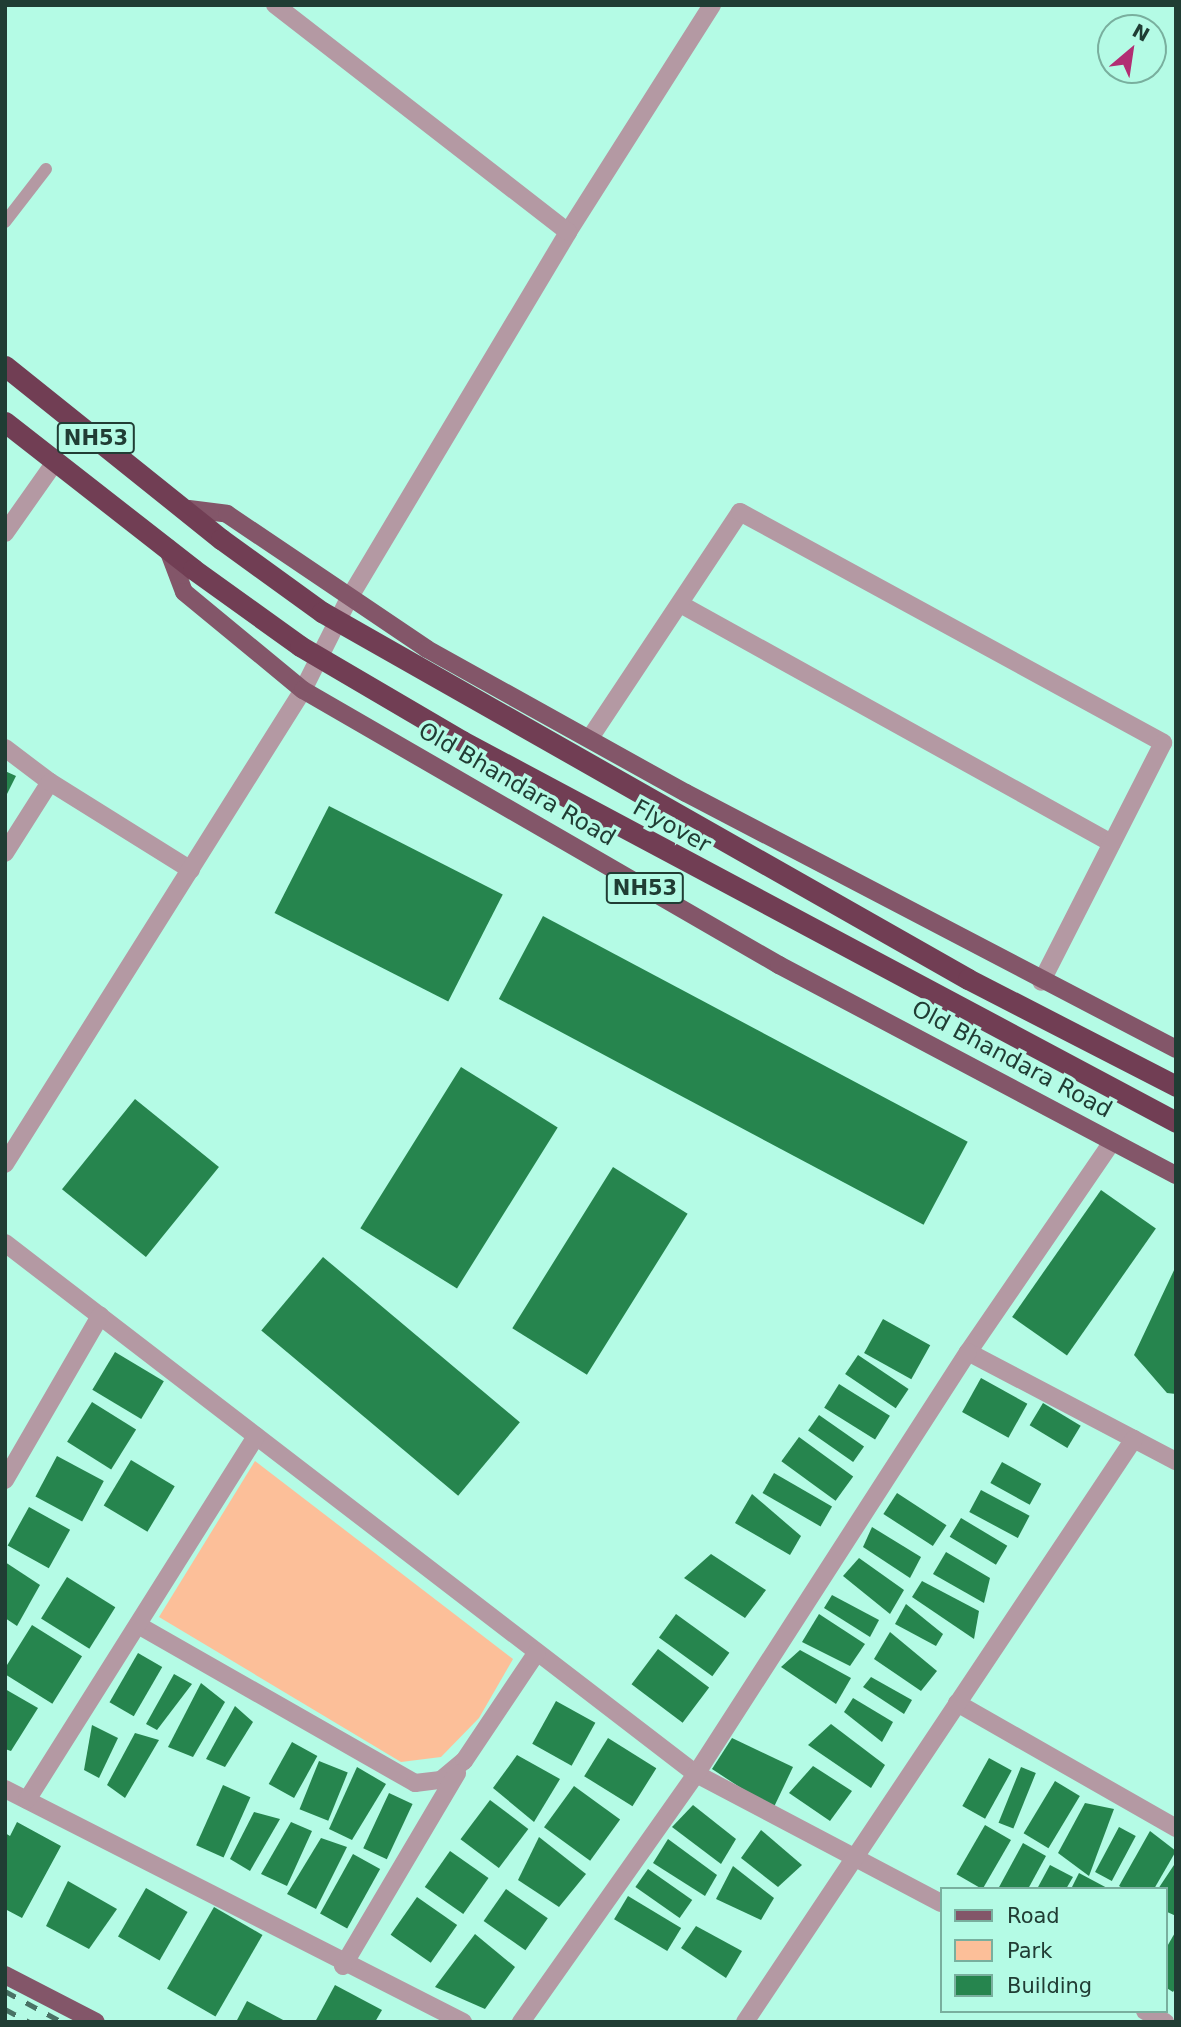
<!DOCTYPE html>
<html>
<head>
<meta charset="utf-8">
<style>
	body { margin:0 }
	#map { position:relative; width:1181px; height:2027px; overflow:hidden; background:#b4fbe5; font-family:"DejaVu Sans",sans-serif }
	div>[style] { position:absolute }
	.green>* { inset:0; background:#fcbf99 }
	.building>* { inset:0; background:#26854e; transform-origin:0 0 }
	.lane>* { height:12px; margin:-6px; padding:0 6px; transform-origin:6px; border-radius:6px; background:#b499a3 }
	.street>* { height:18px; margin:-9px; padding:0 9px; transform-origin:9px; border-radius:9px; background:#b499a3 }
	.primary>* { height:18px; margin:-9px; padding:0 9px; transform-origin:9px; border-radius:9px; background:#835669 }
	.highway>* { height:21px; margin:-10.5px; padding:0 10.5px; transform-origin:10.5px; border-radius:10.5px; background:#713e54 }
	.rail>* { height:5px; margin-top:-2.5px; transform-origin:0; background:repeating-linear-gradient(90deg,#497265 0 12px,transparent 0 24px) }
	.highway-bridge>* { height:21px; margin:-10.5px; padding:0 10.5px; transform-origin:10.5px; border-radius:10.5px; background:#713e54 }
	span { translate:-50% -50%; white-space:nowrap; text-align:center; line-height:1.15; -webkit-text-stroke:7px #b4fbe5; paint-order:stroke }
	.shield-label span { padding:2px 5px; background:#b4fbe5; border:2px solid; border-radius:5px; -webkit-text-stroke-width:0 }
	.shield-label { font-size:21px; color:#203d34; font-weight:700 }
	.street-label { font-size:23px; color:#203d34 }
	.frame { position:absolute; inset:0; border:7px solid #203d34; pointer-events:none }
	.legend { position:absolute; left:940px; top:1887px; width:228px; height:126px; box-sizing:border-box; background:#b4fbe5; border:2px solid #79af9e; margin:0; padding:9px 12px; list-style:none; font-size:21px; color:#203d34 }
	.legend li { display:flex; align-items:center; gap:14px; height:35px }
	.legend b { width:35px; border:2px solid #79af9e }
	.north { position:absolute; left:1097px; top:14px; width:70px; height:70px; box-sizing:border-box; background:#b4fbe5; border:2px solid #79af9e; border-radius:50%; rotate:29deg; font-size:19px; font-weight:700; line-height:28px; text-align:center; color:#203d34 }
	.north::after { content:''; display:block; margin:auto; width:24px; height:32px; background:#b22d73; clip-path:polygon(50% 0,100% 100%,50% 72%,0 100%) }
</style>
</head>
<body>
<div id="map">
	<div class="green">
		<i style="clip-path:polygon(255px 1461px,513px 1659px,479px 1718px,441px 1757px,401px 1762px,159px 1617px)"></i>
	</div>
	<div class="building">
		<i style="clip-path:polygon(5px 771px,16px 776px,5px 798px)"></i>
		<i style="left:329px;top:806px;width:195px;height:120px;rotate:27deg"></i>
		<i style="left:543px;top:916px;width:481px;height:94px;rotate:28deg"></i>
		<i style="left:461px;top:1067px;width:114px;height:190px;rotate:32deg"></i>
		<i style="left:135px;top:1099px;width:108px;height:116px;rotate:39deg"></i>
		<i style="left:613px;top:1167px;width:88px;height:190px;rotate:32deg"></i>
		<i style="left:1101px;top:1190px;width:67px;height:155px;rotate:35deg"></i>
		<i style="left:323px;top:1257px;width:257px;height:96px;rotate:40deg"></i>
		<i style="clip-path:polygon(1176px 1266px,1176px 1394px,1167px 1393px,1134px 1355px)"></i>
		<i style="left:883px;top:1319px;width:54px;height:39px;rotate:29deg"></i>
		<i style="left:115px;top:1352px;width:57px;height:44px;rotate:31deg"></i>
		<i style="left:858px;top:1355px;width:61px;height:23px;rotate:34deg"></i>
		<i style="left:981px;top:1378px;width:53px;height:39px;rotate:29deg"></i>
		<i style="left:839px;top:1384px;width:60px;height:28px;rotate:32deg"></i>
		<i style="left:92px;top:1402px;width:52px;height:47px;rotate:32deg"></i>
		<i style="left:1043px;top:1403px;width:44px;height:26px;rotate:31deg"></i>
		<i style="left:819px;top:1415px;width:55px;height:19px;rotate:35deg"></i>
		<i style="left:799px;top:1437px;width:67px;height:30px;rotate:36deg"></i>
		<i style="left:57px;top:1456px;width:53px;height:46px;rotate:28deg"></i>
		<i style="left:131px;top:1460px;width:51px;height:53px;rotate:31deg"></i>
		<i style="left:1002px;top:1462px;width:45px;height:24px;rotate:29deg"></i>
		<i style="left:774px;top:1473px;width:67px;height:23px;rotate:30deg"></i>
		<i style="left:981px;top:1490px;width:55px;height:25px;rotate:28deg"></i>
		<i style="left:897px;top:1493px;width:59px;height:25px;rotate:33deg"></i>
		<i style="clip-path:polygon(752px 1494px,801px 1536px,790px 1555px,735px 1523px)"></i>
		<i style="left:29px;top:1507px;width:47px;height:44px;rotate:29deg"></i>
		<i style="left:961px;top:1518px;width:54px;height:22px;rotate:31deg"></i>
		<i style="clip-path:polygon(872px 1527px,921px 1557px,910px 1578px,863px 1547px)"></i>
		<i style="clip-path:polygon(946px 1552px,990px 1578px,984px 1603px,933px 1574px)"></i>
		<i style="clip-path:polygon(711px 1554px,766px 1590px,745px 1618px,684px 1578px)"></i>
		<i style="clip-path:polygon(859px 1558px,904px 1590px,890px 1614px,843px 1576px)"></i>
		<i style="clip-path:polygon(5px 1562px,40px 1585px,17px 1626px,5px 1618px)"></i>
		<i style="left:67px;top:1577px;width:57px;height:49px;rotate:32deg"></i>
		<i style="clip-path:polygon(922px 1581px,979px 1611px,974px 1639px,912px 1597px)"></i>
		<i style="clip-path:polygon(832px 1595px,879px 1620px,870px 1637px,824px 1608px)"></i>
		<i style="clip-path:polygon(906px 1604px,943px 1634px,936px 1646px,895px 1624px)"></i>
		<i style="left:676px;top:1614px;width:66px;height:29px;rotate:36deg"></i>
		<i style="clip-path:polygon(819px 1614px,865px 1644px,850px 1666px,802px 1642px)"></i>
		<i style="left:32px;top:1625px;width:59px;height:56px;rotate:32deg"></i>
		<i style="clip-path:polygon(890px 1632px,937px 1671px,921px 1691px,874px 1659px)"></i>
		<i style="left:658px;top:1649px;width:64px;height:44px;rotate:37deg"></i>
		<i style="clip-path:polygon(800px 1650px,851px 1678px,836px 1704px,781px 1667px)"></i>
		<i style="left:138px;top:1653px;width:28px;height:57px;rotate:30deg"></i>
		<i style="clip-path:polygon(174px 1674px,192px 1684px,157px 1730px,146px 1724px)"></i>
		<i style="clip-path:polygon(871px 1677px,912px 1700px,904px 1714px,863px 1687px)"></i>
		<i style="clip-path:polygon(201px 1683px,225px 1702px,193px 1757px,168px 1747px)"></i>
		<i style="clip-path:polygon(5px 1689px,38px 1708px,11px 1751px,5px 1749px)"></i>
		<i style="clip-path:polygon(853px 1698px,893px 1722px,882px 1742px,844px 1712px)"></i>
		<i style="left:556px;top:1701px;width:45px;height:49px;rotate:29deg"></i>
		<i style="clip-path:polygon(235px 1706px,253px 1722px,225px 1767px,206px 1759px)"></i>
		<i style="clip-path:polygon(831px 1724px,885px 1765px,871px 1788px,808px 1745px)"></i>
		<i style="clip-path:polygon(92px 1725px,118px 1738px,99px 1778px,84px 1770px)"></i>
		<i style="clip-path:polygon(135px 1733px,159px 1740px,125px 1798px,107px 1785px)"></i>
		<i style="left:608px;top:1738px;width:57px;height:45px;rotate:32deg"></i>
		<i style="clip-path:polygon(732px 1738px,793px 1767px,773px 1809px,712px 1769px)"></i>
		<i style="left:292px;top:1742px;width:29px;height:48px;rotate:29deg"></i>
		<i style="clip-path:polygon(517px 1755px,560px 1779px,534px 1822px,493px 1788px)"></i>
		<i style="left:989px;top:1758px;width:26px;height:55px;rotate:29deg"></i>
		<i style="left:319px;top:1761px;width:31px;height:52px;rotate:22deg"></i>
		<i style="clip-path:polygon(813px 1766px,852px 1791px,830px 1821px,789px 1793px)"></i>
		<i style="clip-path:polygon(357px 1767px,386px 1784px,352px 1840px,329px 1829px)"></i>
		<i style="left:1021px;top:1767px;width:16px;height:60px;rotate:22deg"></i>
		<i style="left:1055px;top:1781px;width:29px;height:61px;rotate:31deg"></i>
		<i style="left:223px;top:1785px;width:30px;height:66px;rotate:24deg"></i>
		<i style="left:574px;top:1786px;width:57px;height:51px;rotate:36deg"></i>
		<i style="left:389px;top:1793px;width:26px;height:61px;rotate:25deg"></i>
		<i style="left:490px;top:1800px;width:48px;height:49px;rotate:37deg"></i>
		<i style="clip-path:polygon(1085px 1803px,1114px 1809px,1089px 1876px,1058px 1853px)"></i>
		<i style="clip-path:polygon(693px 1805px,736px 1839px,721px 1864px,672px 1827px)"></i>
		<i style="clip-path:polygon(254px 1812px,280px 1819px,250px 1871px,230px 1859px)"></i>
		<i style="clip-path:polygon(17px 1822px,61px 1846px,22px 1918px,5px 1909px,5px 1833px,10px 1836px)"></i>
		<i style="clip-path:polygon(291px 1822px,312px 1831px,287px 1886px,261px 1874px)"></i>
		<i style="left:985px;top:1825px;width:30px;height:57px;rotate:30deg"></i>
		<i style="left:1119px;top:1827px;width:19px;height:51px;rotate:28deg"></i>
		<i style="clip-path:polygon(761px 1830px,802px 1865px,778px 1887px,741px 1858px)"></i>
		<i style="clip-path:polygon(1150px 1831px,1176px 1851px,1154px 1889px,1124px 1889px,1119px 1886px)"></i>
		<i style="clip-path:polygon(539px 1837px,586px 1874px,559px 1907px,518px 1880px)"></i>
		<i style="clip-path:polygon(321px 1838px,347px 1847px,316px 1909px,287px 1894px)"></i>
		<i style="clip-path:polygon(668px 1839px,717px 1875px,705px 1896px,653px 1863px)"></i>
		<i style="clip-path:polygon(1023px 1843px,1046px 1856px,1028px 1889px,998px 1889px)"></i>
		<i style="left:450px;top:1851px;width:47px;height:44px;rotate:35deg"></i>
		<i style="left:353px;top:1854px;width:31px;height:68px;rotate:29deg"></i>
		<i style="clip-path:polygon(1176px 1862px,1176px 1916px,1165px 1911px,1165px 1889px,1158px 1889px)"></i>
		<i style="clip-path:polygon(1050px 1865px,1073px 1877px,1066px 1889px,1037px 1889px)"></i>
		<i style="clip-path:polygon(733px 1866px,774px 1898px,761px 1920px,716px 1899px)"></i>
		<i style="left:648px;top:1869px;width:54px;height:22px;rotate:35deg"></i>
		<i style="clip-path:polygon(1079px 1873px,1109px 1889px,1071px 1889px)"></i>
		<i style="clip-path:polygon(68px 1881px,117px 1909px,89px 1949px,46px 1926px)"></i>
		<i style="left:146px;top:1888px;width:48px;height:56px;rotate:30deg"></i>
		<i style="left:506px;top:1889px;width:51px;height:39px;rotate:35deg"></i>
		<i style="left:628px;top:1896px;width:62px;height:27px;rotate:31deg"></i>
		<i style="left:417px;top:1897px;width:49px;height:46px;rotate:35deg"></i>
		<i style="left:214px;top:1907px;width:56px;height:94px;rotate:30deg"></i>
		<i style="clip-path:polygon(696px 1926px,742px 1951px,726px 1978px,681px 1948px)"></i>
		<i style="clip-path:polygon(1176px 1931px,1176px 1987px,1173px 1992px,1165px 1987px,1165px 1950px)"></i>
		<i style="clip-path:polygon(475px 1934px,515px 1967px,485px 2009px,435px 1987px)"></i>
		<i style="clip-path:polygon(335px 1985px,382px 2010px,375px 2022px,315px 2022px)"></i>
		<i style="clip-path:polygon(247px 2001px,287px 2022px,236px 2022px)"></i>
	</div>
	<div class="lane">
		<i style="left:5px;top:222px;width:67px;rotate:-52.3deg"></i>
	</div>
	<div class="street">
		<i style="left:568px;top:232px;width:269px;rotate:-57.6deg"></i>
		<i style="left:5px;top:533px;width:87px;rotate:-54.8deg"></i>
		<i style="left:682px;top:605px;width:491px;rotate:29deg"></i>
		<i style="left:590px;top:738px;width:271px;rotate:-56.4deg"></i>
		<i style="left:740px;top:512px;width:482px;rotate:28.6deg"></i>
		<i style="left:1163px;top:743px;width:268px;rotate:117deg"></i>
		<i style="left:5px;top:748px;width:56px;rotate:37.1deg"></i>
		<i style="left:50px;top:782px;width:84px;rotate:122.4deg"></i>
		<i style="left:50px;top:782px;width:166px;rotate:32deg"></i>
		<i style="left:1112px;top:1142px;width:255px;rotate:124.4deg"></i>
		<i style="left:968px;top:1352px;width:235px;rotate:27.7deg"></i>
		<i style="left:5px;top:1164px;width:560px;rotate:-57.84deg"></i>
		<i style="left:303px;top:690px;width:101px;rotate:-63.4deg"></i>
		<i style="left:348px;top:600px;width:429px;rotate:-59.1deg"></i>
		<i style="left:568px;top:232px;width:371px;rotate:-142.2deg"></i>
		<i style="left:5px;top:1243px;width:871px;rotate:37.54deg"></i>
		<i style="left:696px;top:1774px;width:304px;rotate:125.2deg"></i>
		<i style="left:5px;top:1480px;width:190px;rotate:-59.9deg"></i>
		<i style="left:138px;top:1625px;width:319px;rotate:29.7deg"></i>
		<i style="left:415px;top:1783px;width:26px;rotate:-7deg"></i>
		<i style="left:441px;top:1780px;width:30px;rotate:-40deg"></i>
		<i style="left:464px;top:1761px;width:131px;rotate:-56.2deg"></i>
		<i style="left:957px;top:1703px;width:252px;rotate:29.7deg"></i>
		<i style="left:5px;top:1789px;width:514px;rotate:26.96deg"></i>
		<i style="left:27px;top:1800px;width:430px;rotate:-57.8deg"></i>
		<i style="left:941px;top:1903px;width:277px;rotate:-152.2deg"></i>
		<i style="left:696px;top:1774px;width:502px;rotate:-57.2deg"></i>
		<i style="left:343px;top:1966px;width:224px;rotate:-59.4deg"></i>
		<i style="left:1145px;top:2011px;width:23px;rotate:29deg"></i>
		<i style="left:745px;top:2022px;width:701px;rotate:-56.29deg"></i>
	</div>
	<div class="primary">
		<i style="left:189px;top:509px;width:38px;rotate:7deg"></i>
		<i style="left:227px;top:514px;width:241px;rotate:34deg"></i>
		<i style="left:427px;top:649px;width:296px;rotate:29.1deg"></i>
		<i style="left:686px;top:793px;width:553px;rotate:27.58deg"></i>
		<i style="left:167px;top:547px;width:48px;rotate:69.3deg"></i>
		<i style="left:184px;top:592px;width:154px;rotate:39.5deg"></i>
		<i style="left:303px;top:690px;width:550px;rotate:30.02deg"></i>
		<i style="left:779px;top:965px;width:449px;rotate:27.9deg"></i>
		<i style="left:5px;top:1975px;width:102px;rotate:27.3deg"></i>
	</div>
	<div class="highway">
		<i style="left:5px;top:366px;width:277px;rotate:38.7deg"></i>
		<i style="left:5px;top:422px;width:239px;rotate:38deg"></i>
	</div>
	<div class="rail">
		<i style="left:5px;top:1991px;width:65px;rotate:28.5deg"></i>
		<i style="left:5px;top:2009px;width:27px;rotate:28deg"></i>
	</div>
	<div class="highway-bridge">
		<i style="left:221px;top:539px;width:125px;rotate:35.9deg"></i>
		<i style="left:322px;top:612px;width:743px;rotate:29.6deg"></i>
		<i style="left:968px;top:979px;width:234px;rotate:27.2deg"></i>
		<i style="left:193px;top:569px;width:132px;rotate:35.7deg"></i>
		<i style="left:300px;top:646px;width:188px;rotate:30.4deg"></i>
		<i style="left:462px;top:741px;width:809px;rotate:28.08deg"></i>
	</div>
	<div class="shield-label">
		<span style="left:96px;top:438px">NH53</span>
		<span style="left:645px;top:888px">NH53</span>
	</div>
	<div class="street-label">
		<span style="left:517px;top:784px;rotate:30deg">Old Bhandara Road</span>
		<span style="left:672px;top:826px;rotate:29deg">Flyover</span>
		<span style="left:1012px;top:1059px;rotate:28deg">Old Bhandara Road</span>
	</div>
	<div class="frame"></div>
	<ul class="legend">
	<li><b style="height:9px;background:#835669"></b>Road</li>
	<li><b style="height:19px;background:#fcbf99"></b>Park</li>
	<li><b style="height:19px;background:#26854e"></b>Building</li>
	</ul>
	<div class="north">N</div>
</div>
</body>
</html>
